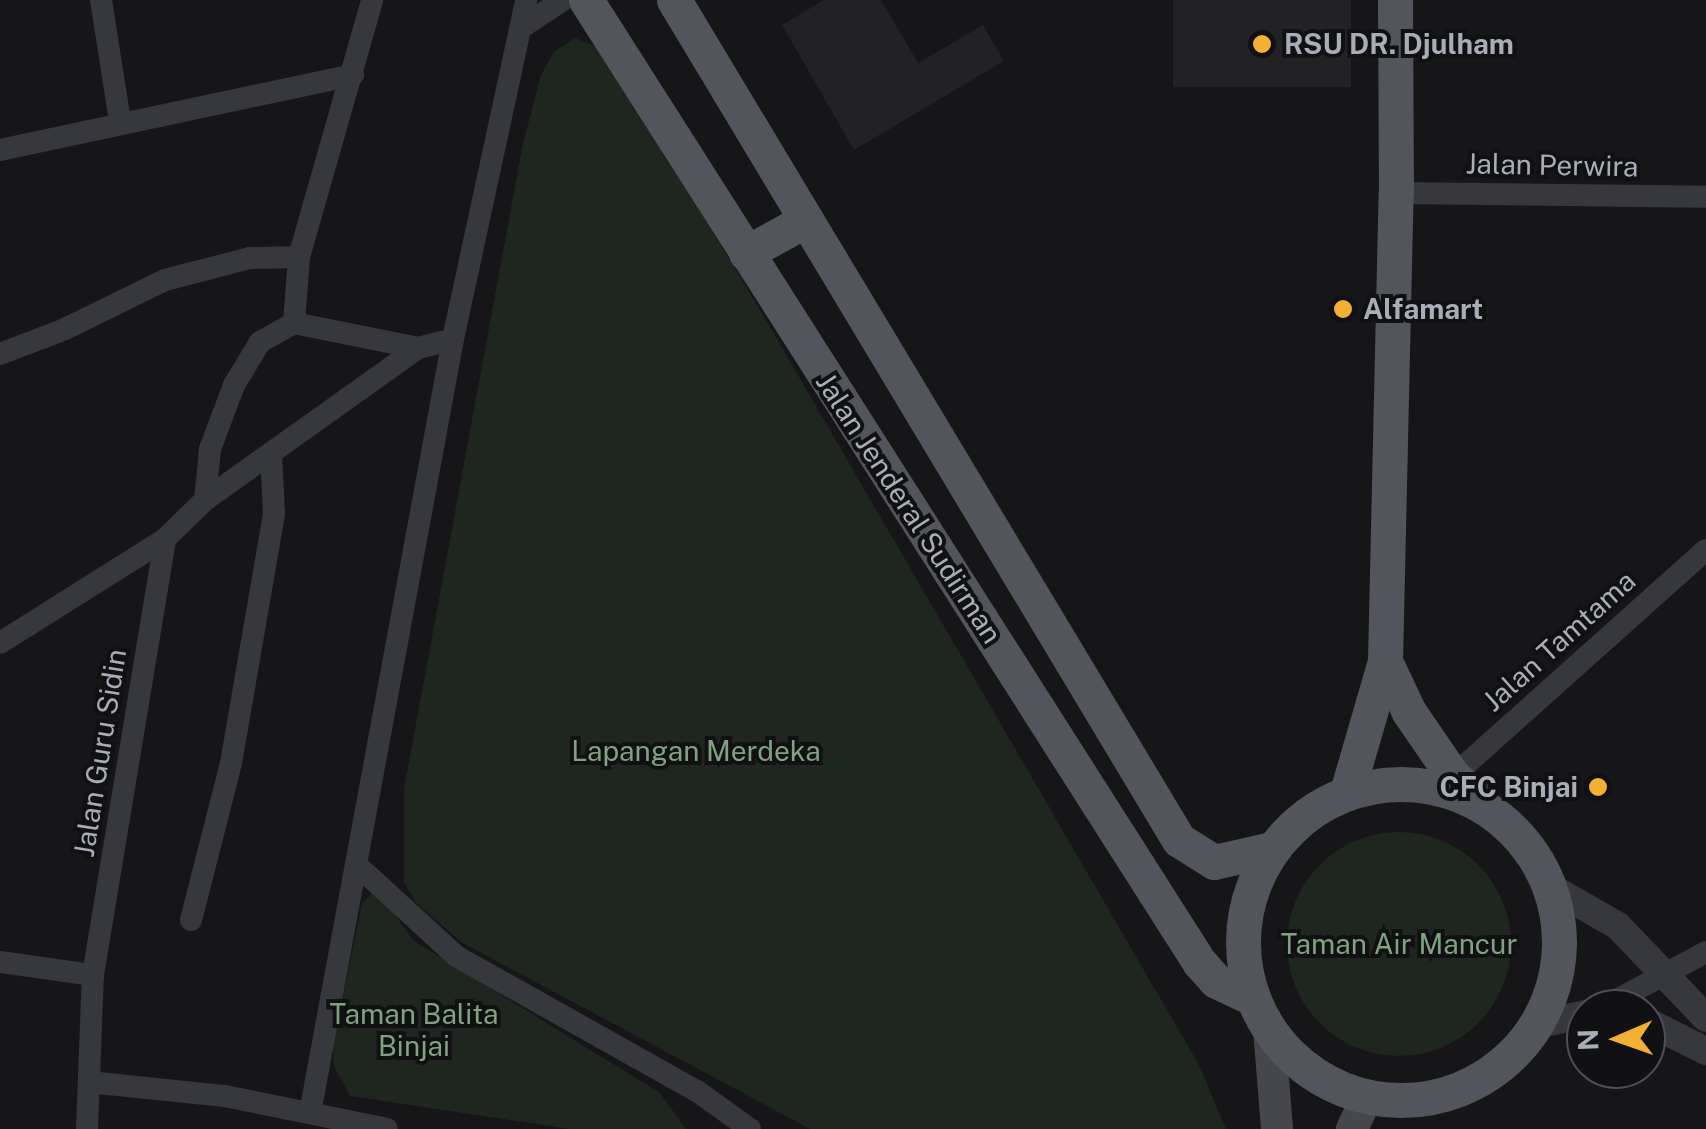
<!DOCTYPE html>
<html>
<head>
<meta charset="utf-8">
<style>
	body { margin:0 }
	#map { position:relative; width:1706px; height:1129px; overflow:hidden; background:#161618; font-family:"Public Sans",sans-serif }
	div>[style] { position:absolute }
	.built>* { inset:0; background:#222225; transform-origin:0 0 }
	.green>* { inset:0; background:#1e261f }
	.round { border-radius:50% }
	.minor>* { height:22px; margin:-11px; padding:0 11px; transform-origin:11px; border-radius:11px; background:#37383d }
	.tertiary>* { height:28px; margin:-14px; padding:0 14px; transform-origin:14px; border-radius:14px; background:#37383d }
	.secondary>* { height:32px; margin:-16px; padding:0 16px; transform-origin:16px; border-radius:16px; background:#45474d }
	.primary>* { height:35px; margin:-17.5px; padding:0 17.5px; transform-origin:17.5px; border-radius:17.5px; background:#53555c }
	.primary>.ring { margin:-17.5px; padding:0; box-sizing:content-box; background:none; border:35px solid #53555c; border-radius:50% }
	.dots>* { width:28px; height:28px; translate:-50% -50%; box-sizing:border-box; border:5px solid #111113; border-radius:50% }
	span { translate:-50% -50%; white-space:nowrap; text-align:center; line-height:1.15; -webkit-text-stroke:8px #111113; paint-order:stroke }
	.poi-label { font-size:28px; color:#a8adb8; font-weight:700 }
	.left { translate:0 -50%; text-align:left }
	.right { translate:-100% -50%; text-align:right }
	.street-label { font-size:28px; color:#a8adb8 }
	.park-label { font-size:28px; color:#7fa381 }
	.north { position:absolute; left:1566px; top:989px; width:100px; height:100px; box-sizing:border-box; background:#111113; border:2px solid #4d4f55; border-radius:50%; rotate:268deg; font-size:28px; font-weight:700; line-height:40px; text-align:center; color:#a8adb8 }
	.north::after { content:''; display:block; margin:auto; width:35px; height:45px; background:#f2b134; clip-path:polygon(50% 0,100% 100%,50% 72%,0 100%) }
</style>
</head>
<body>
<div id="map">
	<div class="built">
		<i style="clip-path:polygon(824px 0,881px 0,918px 63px,983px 25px,1004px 61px,854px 150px,782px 25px)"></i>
		<i style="left:1173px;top:0;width:178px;height:87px"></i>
	</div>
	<div class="green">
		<i style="clip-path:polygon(575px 38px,605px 50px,766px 320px,1199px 1065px,1226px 1129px,810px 1129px,461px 942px,416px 903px,404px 882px,404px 789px,523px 143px,541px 75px,554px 52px)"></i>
		<i class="round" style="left:1287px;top:832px;width:224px;height:224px"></i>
		<i style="clip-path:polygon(376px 889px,414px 941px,660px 1093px,686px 1129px,570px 1129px,350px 1096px,334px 1066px,333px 1044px,362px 904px)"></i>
	</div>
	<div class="minor">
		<i style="left:101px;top:0;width:123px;rotate:81.1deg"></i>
		<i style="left:522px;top:27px;width:49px;rotate:-33.4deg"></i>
		<i style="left:0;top:150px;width:361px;rotate:-12deg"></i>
		<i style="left:1396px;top:193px;width:310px;rotate:0.7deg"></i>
		<i style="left:294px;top:323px;width:66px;rotate:-85.7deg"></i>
		<i style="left:299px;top:257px;width:267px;rotate:-74.1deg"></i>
		<i style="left:0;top:354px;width:70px;rotate:-21deg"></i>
		<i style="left:65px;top:329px;width:111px;rotate:-26.1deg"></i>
		<i style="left:165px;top:280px;width:88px;rotate:-14.5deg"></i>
		<i style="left:250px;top:258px;width:49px;rotate:-1.2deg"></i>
		<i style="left:205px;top:500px;width:51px;rotate:-84.4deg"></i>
		<i style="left:210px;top:449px;width:68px;rotate:-69.4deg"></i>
		<i style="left:234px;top:385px;width:50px;rotate:-58.8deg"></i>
		<i style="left:260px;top:342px;width:39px;rotate:-29deg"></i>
		<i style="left:294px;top:323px;width:126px;rotate:11.4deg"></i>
		<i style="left:0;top:643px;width:195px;rotate:-32.2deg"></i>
		<i style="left:165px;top:539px;width:56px;rotate:-44.3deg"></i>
		<i style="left:205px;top:500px;width:262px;rotate:-35.5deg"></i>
		<i style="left:418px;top:348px;width:36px;rotate:-14deg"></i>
		<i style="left:1453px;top:776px;width:339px;rotate:-41.8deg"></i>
		<i style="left:359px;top:867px;width:132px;rotate:42.5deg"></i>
		<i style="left:456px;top:956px;width:276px;rotate:29.3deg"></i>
		<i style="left:697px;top:1091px;width:65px;rotate:35.6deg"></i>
		<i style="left:191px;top:920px;width:162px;rotate:-75.7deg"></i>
		<i style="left:231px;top:763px;width:253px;rotate:-80.2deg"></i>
		<i style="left:274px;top:514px;width:61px;rotate:-92.8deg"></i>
		<i style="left:0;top:962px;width:94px;rotate:8deg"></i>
		<i style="left:1600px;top:1009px;width:120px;rotate:-28.3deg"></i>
		<i style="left:89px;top:1082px;width:137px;rotate:5.9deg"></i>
		<i style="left:225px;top:1096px;width:165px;rotate:11.5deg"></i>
		<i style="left:310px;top:1113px;width:787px;rotate:-79.53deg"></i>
		<i style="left:453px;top:339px;width:347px;rotate:-77.8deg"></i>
		<i style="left:87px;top:1129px;width:154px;rotate:-87.8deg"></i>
		<i style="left:93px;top:975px;width:442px;rotate:-80.6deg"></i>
	</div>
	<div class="tertiary">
		<i style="left:1550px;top:887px;width:78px;rotate:29.8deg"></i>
		<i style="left:1618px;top:926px;width:127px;rotate:46.3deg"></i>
		<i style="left:1646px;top:1021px;width:67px;rotate:26.6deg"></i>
		<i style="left:1540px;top:1024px;width:47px;rotate:-12.3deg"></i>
	</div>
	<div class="secondary">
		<i style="left:1269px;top:1029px;width:100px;rotate:85.4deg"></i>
		<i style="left:1352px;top:1129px;width:35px;rotate:-65deg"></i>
	</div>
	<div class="primary">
		<i style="left:586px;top:0;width:1141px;rotate:57.49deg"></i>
		<i style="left:1199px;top:962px;width:25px;rotate:48deg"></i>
		<i style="left:1216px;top:981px;width:38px;rotate:25deg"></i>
		<i style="left:674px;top:0;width:980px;rotate:58.99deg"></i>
		<i style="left:1179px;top:840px;width:41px;rotate:32.2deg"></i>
		<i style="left:1214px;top:862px;width:59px;rotate:-12.6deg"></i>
		<i style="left:746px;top:253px;width:68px;rotate:-28.8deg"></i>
		<i style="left:1385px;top:661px;width:56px;rotate:64.8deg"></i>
		<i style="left:1409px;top:712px;width:78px;rotate:55.5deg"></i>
		<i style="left:1453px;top:776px;width:30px;rotate:42deg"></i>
		<i class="ring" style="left:1243px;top:784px;width:281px;height:281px"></i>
		<i style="left:1347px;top:792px;width:136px;rotate:-73.8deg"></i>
		<i style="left:1385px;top:661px;width:468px;rotate:-88.7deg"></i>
		<i style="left:1396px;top:193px;width:193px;rotate:-90.3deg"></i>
	</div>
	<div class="dots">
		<i style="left:1262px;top:44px;background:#f2b134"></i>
		<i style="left:1343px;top:309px;background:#f2b134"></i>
		<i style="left:1598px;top:787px;background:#f2b134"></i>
	</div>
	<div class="poi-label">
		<span class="left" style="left:1284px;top:44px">RSU DR. Djulham</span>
		<span class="left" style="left:1363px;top:309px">Alfamart</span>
		<span class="right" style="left:1578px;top:787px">CFC Binjai</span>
	</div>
	<div class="street-label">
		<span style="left:1552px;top:165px;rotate:1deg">Jalan Perwira</span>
		<span style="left:909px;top:508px;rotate:57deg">Jalan Jenderal Sudirman</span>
		<span style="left:1559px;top:641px;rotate:-42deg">Jalan Tamtama</span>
		<span style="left:100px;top:753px;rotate:-81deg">Jalan Guru Sidin</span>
	</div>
	<div class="park-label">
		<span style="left:696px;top:751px">Lapangan Merdeka</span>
		<span style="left:1399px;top:944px">Taman Air Mancur</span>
		<span style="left:414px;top:1030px">Taman Balita<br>Binjai</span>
	</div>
	<div class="north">N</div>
</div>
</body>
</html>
